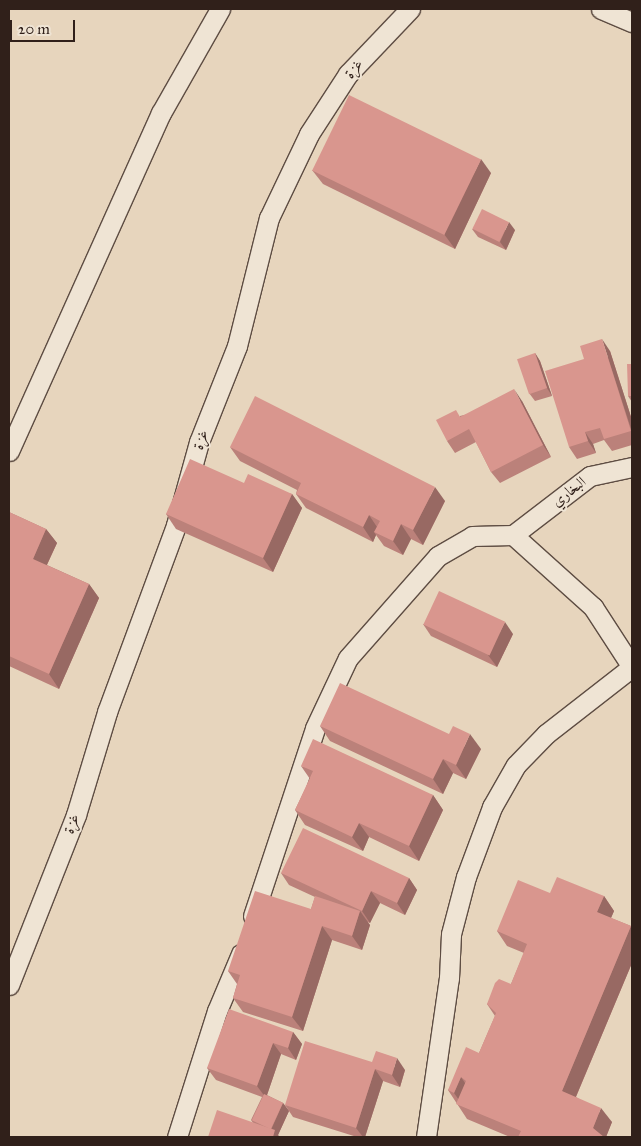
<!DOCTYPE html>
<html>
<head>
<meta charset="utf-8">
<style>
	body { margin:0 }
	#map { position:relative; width:641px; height:1146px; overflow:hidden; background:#e7d5bd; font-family:"IM FELL Great Primer",Amiri,serif }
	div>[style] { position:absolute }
	.roads { filter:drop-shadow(1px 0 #5e4d43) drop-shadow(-1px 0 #5e4d43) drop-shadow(0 1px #5e4d43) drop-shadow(0 -1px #5e4d43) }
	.street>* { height:19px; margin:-9.5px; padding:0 9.5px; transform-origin:9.5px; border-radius:9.5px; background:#efe4d4 }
	.wall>* { inset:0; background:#bb817a }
	.shaded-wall>* { inset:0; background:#986963 }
	.building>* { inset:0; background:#d9968e; transform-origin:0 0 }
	span { translate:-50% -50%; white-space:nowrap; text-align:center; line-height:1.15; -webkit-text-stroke:4px #efe4d4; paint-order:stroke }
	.street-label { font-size:15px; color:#30201a }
	.frame { position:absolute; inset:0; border:10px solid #30201a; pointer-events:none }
	.scale { position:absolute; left:10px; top:20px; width:65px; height:22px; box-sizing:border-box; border:2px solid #30201a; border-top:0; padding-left:6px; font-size:15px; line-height:18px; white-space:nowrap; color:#30201a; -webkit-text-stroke:4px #efe4d4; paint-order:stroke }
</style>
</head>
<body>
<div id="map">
	<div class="roads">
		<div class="street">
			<i style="left:601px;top:9px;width:34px;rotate:23deg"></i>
			<i style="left:9px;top:451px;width:371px;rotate:-65.8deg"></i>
			<i style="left:161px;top:113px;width:120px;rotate:-60.4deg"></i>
			<i style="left:513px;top:535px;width:97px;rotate:-37.5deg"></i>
			<i style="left:590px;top:476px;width:43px;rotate:-12.1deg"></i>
			<i style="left:253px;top:916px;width:198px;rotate:-71.7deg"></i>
			<i style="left:315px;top:728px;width:77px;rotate:-64.8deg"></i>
			<i style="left:348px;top:658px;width:136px;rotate:-48.6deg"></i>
			<i style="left:438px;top:556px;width:39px;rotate:-30deg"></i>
			<i style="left:472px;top:536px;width:41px;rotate:-1.4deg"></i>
			<i style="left:513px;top:535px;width:108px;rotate:42deg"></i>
			<i style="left:593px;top:607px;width:72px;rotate:57deg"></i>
			<i style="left:9px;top:985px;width:183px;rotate:-68.5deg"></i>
			<i style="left:76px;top:815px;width:108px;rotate:-73.2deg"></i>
			<i style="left:107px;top:712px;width:199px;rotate:-69.7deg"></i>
			<i style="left:176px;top:525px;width:86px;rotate:-74.5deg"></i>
			<i style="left:199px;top:442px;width:103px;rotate:-68.4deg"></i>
			<i style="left:237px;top:346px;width:132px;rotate:-76deg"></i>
			<i style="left:269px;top:218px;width:93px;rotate:-64.5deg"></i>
			<i style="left:309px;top:134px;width:72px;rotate:-57deg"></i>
			<i style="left:348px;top:74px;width:90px;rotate:-46.4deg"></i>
			<i style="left:177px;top:1137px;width:132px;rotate:-72.4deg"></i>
			<i style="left:217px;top:1011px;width:62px;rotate:-67.2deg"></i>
			<i style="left:426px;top:1137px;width:161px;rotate:-81.8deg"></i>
			<i style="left:449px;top:978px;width:44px;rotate:-87.4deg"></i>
			<i style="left:451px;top:934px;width:59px;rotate:-75.3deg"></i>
			<i style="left:466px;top:877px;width:75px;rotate:-69.6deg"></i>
			<i style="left:492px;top:807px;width:48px;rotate:-60.3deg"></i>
			<i style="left:516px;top:765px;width:43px;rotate:-45.9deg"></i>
			<i style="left:546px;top:734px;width:109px;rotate:-37.9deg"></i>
		</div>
	</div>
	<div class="wall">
		<i style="clip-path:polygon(312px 170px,491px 173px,455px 249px,323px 184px)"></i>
		<i style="clip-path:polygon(472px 229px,515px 230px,506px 250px,478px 237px)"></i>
		<i style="clip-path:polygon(610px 351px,632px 420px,632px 445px,612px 451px,604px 440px,593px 444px,596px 453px,577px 459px,569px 447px)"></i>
		<i style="clip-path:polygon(535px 353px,540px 361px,552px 396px,535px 401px,529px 393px)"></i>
		<i style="clip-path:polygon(632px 364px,632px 402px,628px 396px)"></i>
		<i style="clip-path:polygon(522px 401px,551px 457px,500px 483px,491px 472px,476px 442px,455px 453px,447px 441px,460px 416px)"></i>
		<i style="clip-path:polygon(230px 447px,445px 501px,423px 545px,411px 539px,403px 555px,384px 546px,376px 535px,373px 542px,306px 508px,296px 494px,297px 490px,240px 461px)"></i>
		<i style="clip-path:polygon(244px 483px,292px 494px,302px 508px,273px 572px,176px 529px,166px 514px)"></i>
		<i style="clip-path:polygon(9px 512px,46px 529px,57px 543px,47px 565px,89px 584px,99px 598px,59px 689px,9px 666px)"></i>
		<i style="clip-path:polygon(423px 624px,513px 634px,497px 667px,431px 636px)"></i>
		<i style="clip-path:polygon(320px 726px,481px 749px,466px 779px,453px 773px,443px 794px,330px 741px)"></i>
		<i style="clip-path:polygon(301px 766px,433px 795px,443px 810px,419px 861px,369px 837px,363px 851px,305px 825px,295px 810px,310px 779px)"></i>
		<i style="clip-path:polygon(281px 873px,409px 878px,417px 890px,405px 915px,380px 903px,370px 923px,367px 922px,370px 925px,362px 950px,332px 940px,303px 1031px,243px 1012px,233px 998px,237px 984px,228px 971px,311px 909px,315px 897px,289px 885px)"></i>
		<i style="clip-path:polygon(550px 893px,604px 896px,614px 911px,611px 918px,631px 926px,632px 928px,632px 963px,576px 1097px,612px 1122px,606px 1137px,510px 1137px,467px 1119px,448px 1090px,479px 1053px,495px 1016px,487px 1004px,511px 984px,524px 953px,507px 946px,497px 931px)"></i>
		<i style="clip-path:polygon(293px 1032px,302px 1044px,296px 1060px,281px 1054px,267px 1095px,283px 1103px,289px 1111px,278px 1135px,253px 1123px,251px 1120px,262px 1097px,216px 1080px,207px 1068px)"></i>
		<i style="clip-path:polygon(372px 1062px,405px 1070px,400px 1087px,383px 1081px,365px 1137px,357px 1137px,293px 1117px,285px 1105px)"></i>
	</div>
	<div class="shaded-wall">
		<i style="clip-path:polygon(481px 159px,491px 173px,455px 249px,444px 234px)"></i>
		<i style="clip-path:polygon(509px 222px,515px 230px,506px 250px,500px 242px)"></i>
		<i style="clip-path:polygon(602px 339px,610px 351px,632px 420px,632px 432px)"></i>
		<i style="clip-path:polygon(535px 353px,540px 361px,552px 396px,547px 388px)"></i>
		<i style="clip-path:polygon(514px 389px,522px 401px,551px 457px,543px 445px)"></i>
		<i style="clip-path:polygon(585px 432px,593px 444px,596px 453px,588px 441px)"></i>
		<i style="clip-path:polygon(435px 487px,445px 501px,423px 545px,413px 530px)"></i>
		<i style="clip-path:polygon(292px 494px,302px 508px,273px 572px,263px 558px)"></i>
		<i style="clip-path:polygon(369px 515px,379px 530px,374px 532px,376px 535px,373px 542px,363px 527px)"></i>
		<i style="clip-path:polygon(401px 524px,411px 539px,403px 555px,393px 541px)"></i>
		<i style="clip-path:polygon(46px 529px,57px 543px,43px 573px,33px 559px)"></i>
		<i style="clip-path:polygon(89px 584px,99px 598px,59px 689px,49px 674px)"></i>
		<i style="clip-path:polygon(505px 622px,513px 634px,497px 667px,488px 655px)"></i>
		<i style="clip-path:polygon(470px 734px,481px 749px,466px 779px,456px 765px)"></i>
		<i style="clip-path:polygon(443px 759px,453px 773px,443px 794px,433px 779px)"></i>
		<i style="clip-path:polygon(433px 795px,443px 810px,419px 861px,409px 846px)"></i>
		<i style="clip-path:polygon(359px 823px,369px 837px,363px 851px,352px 837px)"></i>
		<i style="clip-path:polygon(409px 878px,417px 890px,405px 915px,397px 903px)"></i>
		<i style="clip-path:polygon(371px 891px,380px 903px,370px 923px,362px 911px)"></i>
		<i style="clip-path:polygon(604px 896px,614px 911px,607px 927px,597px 912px)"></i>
		<i style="clip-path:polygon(360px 911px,370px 925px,362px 950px,352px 936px)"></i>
		<i style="clip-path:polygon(322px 926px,332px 940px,303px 1031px,292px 1017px)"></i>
		<i style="clip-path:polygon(631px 926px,632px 928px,632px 963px,572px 1106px,562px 1091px)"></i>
		<i style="clip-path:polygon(293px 1032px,302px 1044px,296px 1060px,288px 1048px)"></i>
		<i style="clip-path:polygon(273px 1043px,281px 1054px,266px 1098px,257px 1086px)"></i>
		<i style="clip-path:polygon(397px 1058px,405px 1070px,400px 1087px,392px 1075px)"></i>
		<i style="clip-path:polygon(375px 1069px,383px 1081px,365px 1137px,363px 1137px,356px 1128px)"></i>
		<i style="clip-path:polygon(461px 1077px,471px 1092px,464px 1107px,454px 1093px)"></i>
		<i style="clip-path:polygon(283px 1103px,289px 1111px,278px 1135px,280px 1137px,273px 1137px,271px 1130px)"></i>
		<i style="clip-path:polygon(601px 1108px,612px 1122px,606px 1137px,599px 1137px,593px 1128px)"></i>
	</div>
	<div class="building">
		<i style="left:349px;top:95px;width:147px;height:84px;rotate:26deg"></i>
		<i style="left:482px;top:209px;width:30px;height:22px;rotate:26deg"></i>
		<i style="clip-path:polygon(602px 339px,631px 431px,604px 439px,600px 428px,585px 432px,588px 441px,569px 447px,545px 371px,584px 359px,580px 346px)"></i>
		<i style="left:535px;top:353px;width:37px;height:19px;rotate:71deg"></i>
		<i style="clip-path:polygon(627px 364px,632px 364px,632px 396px,628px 396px)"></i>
		<i style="clip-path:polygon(514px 389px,543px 445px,491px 472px,469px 429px,447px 441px,436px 420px,456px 410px,460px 417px)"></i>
		<i style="clip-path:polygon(255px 396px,435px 487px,413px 530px,401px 524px,393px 541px,374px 532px,380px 521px,369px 515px,363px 527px,296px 494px,301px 483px,230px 447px)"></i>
		<i style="clip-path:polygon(190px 459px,244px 483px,248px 474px,292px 494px,263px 558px,166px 514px)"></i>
		<i style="clip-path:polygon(9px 512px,46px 529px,33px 559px,89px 584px,49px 674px,9px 656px)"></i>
		<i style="left:439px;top:591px;width:73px;height:37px;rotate:25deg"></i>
		<i style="clip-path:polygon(340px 683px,449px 734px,453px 726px,470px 734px,456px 765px,443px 759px,433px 779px,320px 726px)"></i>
		<i style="clip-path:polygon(313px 739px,433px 795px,409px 846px,359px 823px,352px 837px,295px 810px,313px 771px,301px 766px)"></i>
		<i style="clip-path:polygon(303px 828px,409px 878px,397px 903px,371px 891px,362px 911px,281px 873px)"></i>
		<i style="clip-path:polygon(557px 877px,604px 896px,597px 912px,631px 926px,562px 1091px,601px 1108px,593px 1128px,604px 1137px,518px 1137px,521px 1131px,456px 1104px,466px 1081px,461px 1077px,454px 1093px,448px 1090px,466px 1047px,479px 1053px,496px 1013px,487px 1004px,495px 983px,499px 979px,511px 984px,527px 944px,497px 931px,518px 880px,550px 893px)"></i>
		<i style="clip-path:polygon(255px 891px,311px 909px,315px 896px,360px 911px,352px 936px,322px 926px,292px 1017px,233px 998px,240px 975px,228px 971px)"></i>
		<i style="clip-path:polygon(229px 1009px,293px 1032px,288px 1048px,273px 1043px,257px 1086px,207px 1068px)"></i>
		<i style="clip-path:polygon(305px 1041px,372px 1062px,376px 1051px,397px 1058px,392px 1075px,375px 1069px,356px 1128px,285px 1105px)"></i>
		<i style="left:264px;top:1094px;width:21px;height:29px;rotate:25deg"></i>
		<i style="clip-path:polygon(217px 1110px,275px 1130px,273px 1137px,208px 1137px)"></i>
	</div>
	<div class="street-label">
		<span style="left:354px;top:69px;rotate:-51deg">غزة</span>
		<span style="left:201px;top:440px;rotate:-71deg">غزة</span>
		<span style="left:569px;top:492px;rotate:-38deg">البخاري</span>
		<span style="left:72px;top:824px;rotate:-69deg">غزة</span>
	</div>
	<div class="frame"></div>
	<div class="scale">20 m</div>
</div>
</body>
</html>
